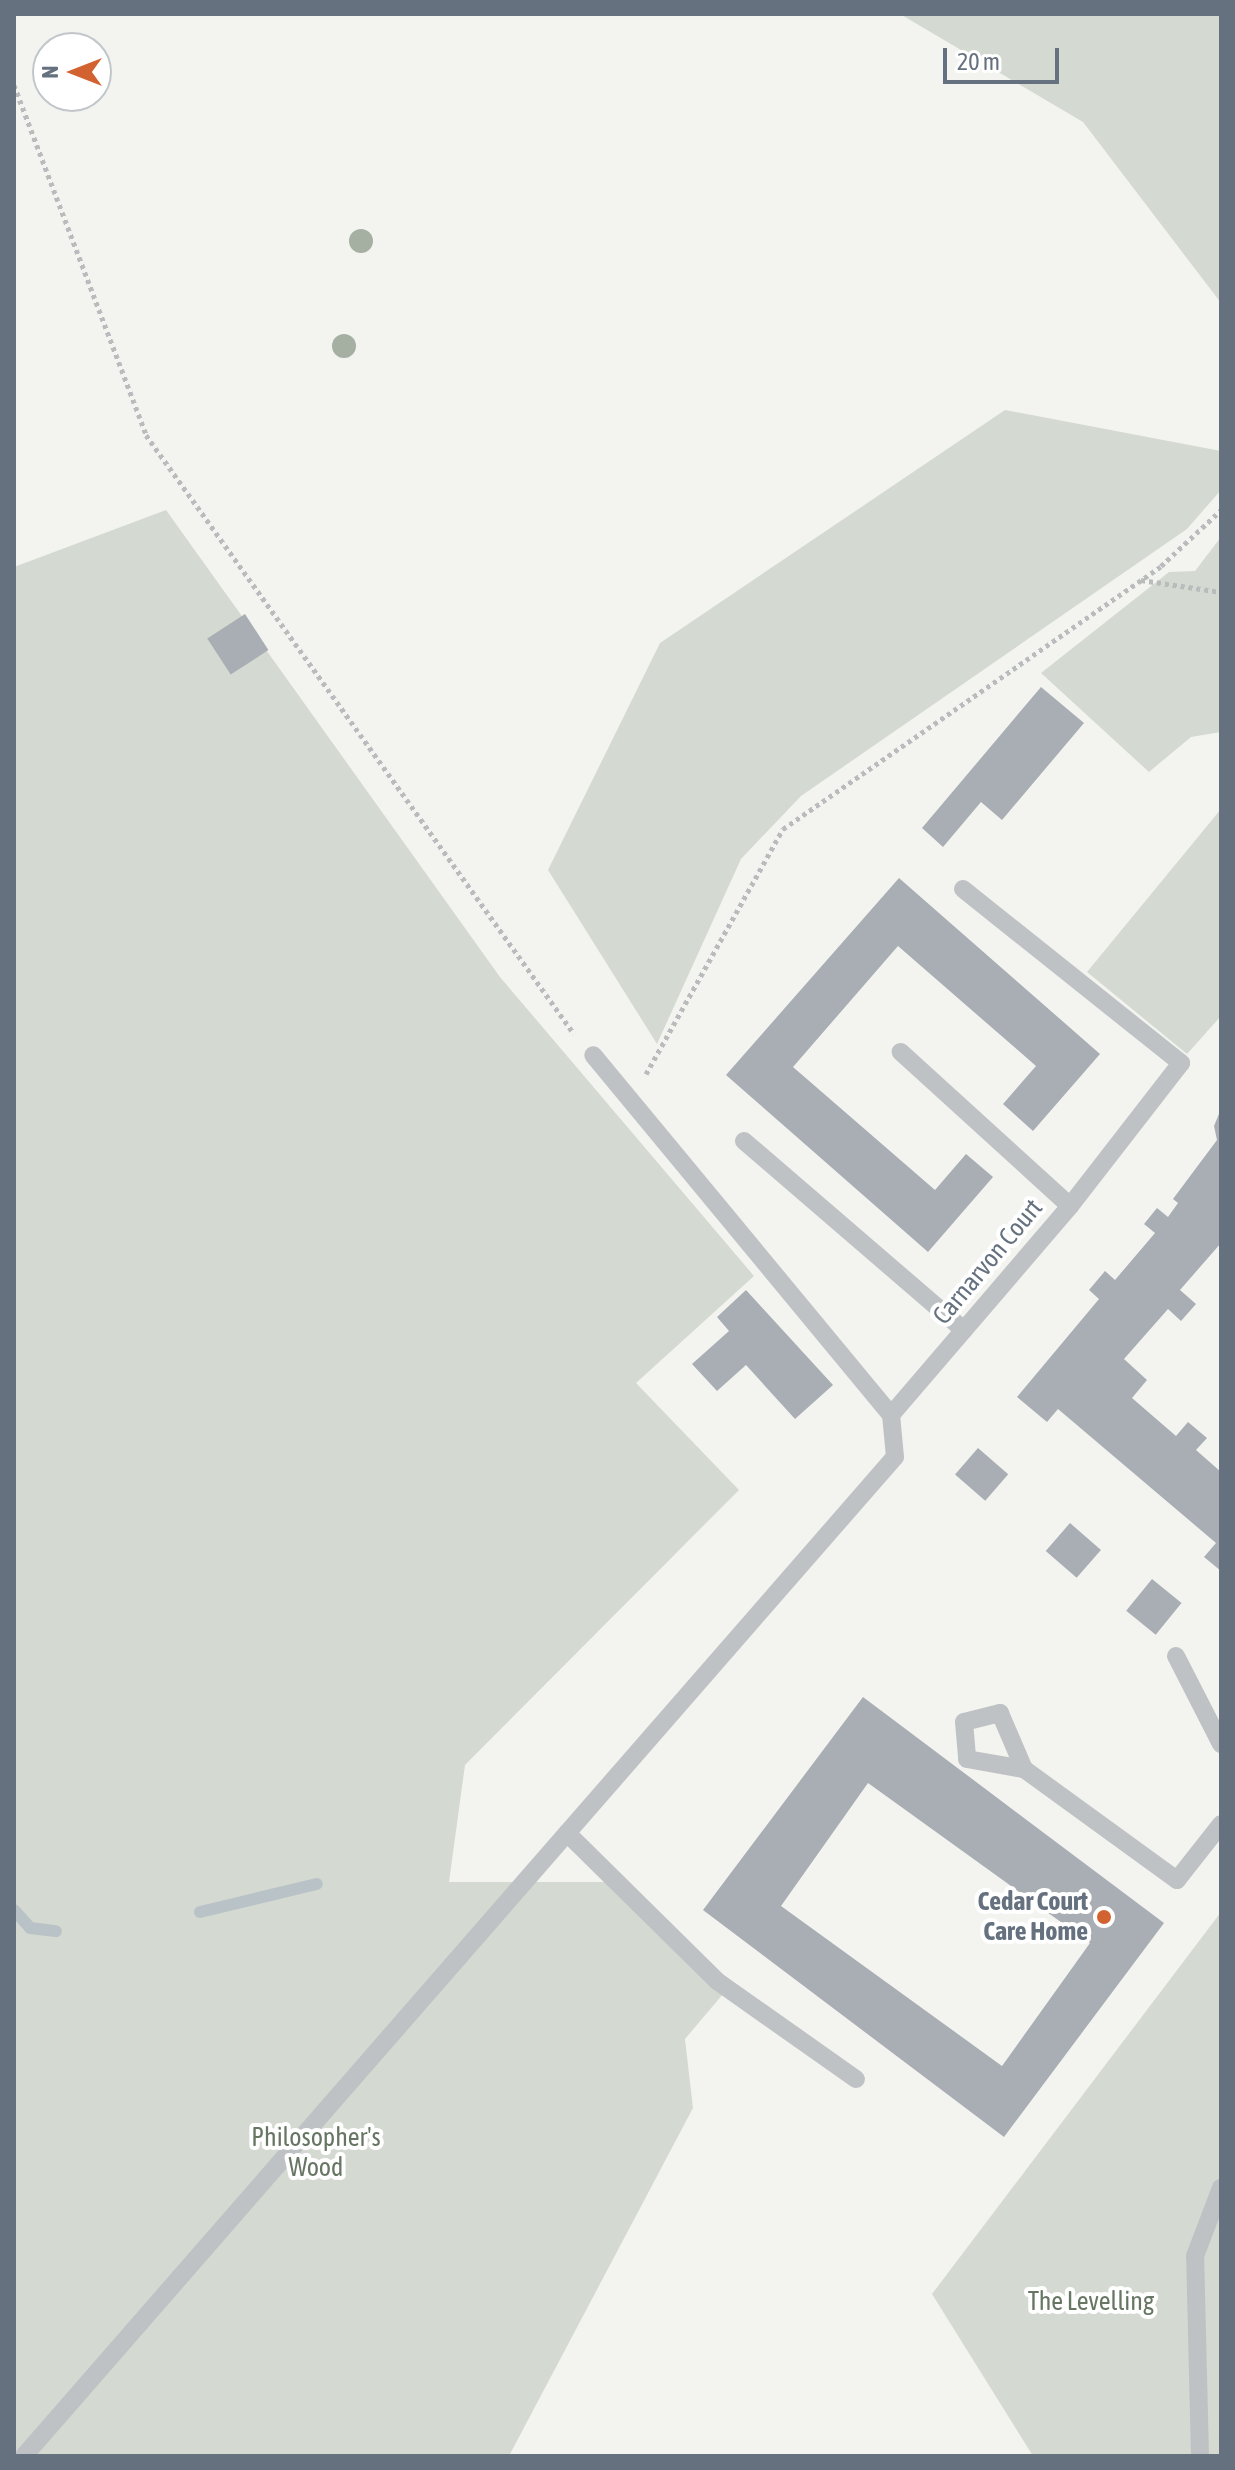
<!DOCTYPE html>
<html>
<head>
<meta charset="utf-8">
<style>
	body { margin:0 }
	#map { position:relative; width:1235px; height:2470px; overflow:hidden; background:#f3f4f0; font-family:"Asap Condensed",sans-serif }
	div>[style] { position:absolute }
	.green>* { inset:0; background:#d4dad1 }
	.stream>* { height:12px; margin:-6px; padding:0 6px; transform-origin:6px; border-radius:6px; background:#b9c2c7 }
	.building>* { inset:0; background:#a8aeb3; transform-origin:0 0 }
	.path>* { height:5px; margin-top:-2.5px; transform-origin:0; background:repeating-linear-gradient(90deg,#b9bbbd 0 4px,transparent 0 8px) }
	.lane>* { height:18px; margin:-9px; padding:0 9px; transform-origin:9px; border-radius:9px; background:#bfc2c5 }
	.trees>* { width:24px; height:24px; margin:-12px; border-radius:50%; background:#a5afa2 }
	.dots>* { width:22px; height:22px; translate:-50% -50%; box-sizing:border-box; border:4px solid #fff; border-radius:50% }
	span { translate:-50% -50%; white-space:nowrap; text-align:center; line-height:1.15; -webkit-text-stroke:8px #fff; paint-order:stroke }
	.street-label { font-size:26px; color:#65717e }
	.poi-label { font-size:26px; color:#65717e; font-weight:700 }
	.right { translate:-100% -50%; text-align:right }
	.park-label { font-size:26px; color:#667663 }
	.frame { position:absolute; inset:0; border:16px solid #65717e; pointer-events:none }
	.north { position:absolute; left:32px; top:32px; width:80px; height:80px; box-sizing:border-box; background:#fff; border:2px solid #c1c6cb; border-radius:50%; rotate:270deg; font-size:22px; font-weight:700; line-height:32px; text-align:center; color:#65717e }
	.north::after { content:''; display:block; margin:auto; width:28px; height:36px; background:#d26331; clip-path:polygon(50% 0,100% 100%,50% 72%,0 100%) }
	.scale { position:absolute; left:943px; top:48px; width:116px; height:36px; box-sizing:border-box; border:4px solid #65717e; border-top:0; padding-left:10px; font-size:24px; line-height:28px; white-space:nowrap; color:#65717e; -webkit-text-stroke:6px #fff; paint-order:stroke }
</style>
</head>
<body>
<div id="map">
	<div class="green">
		<i style="clip-path:polygon(900px 14px,1221px 14px,1221px 303px,1083px 122px)"></i>
		<i style="clip-path:polygon(1005px 410px,1221px 451px,1221px 490px,1187px 529px,801px 796px,741px 859px,657px 1044px,548px 870px,660px 643px)"></i>
		<i style="clip-path:polygon(166px 510px,500px 977px,754px 1276px,636px 1383px,739px 1490px,465px 1765px,449px 1882px,616px 1882px,729px 1987px,685px 2039px,693px 2108px,509px 2456px,14px 2456px,14px 567px)"></i>
		<i style="clip-path:polygon(1221px 537px,1221px 732px,1191px 737px,1149px 772px,1041px 673px,1169px 572px,1195px 571px)"></i>
		<i style="clip-path:polygon(1221px 809px,1221px 1016px,1187px 1054px,1087px 972px)"></i>
		<i style="clip-path:polygon(1221px 1912px,1221px 2456px,1033px 2456px,932px 2294px)"></i>
	</div>
	<div class="stream">
		<i style="left:14px;top:1910px;width:24px;rotate:48deg"></i>
		<i style="left:30px;top:1928px;width:26px;rotate:7deg"></i>
		<i style="left:200px;top:1912px;width:120px;rotate:-13.5deg"></i>
	</div>
	<div class="building">
		<i style="left:245px;top:614px;width:43px;height:45px;rotate:57deg"></i>
		<i style="clip-path:polygon(1041px 687px,1084px 723px,1002px 820px,981px 802px,943px 847px,922px 828px)"></i>
		<i style="clip-path:polygon(899px 878px,1100px 1054px,1033px 1131px,1003px 1104px,1036px 1066px,898px 946px,793px 1067px,935px 1190px,966px 1154px,993px 1177px,928px 1252px,726px 1075px)"></i>
		<i style="clip-path:polygon(1221px 1109px,1221px 1243px,1180px 1290px,1196px 1304px,1181px 1321px,1168px 1309px,1124px 1359px,1147px 1380px,1132px 1398px,1176px 1436px,1188px 1422px,1207px 1438px,1196px 1450px,1221px 1472px,1221px 1571px,1204px 1557px,1216px 1543px,1058px 1409px,1047px 1422px,1017px 1397px,1099px 1299px,1089px 1290px,1105px 1271px,1115px 1280px,1155px 1233px,1144px 1224px,1157px 1208px,1168px 1217px,1178px 1203px,1173px 1199px,1217px 1140px,1214px 1126px)"></i>
		<i style="clip-path:polygon(746px 1290px,833px 1385px,795px 1419px,746px 1365px,717px 1391px,692px 1364px,729px 1331px,717px 1317px)"></i>
		<i style="left:978px;top:1448px;width:40px;height:35px;rotate:41deg"></i>
		<i style="left:1070px;top:1523px;width:41px;height:37px;rotate:41deg"></i>
		<i style="left:1152px;top:1579px;width:38px;height:41px;rotate:39deg"></i>
		<i style="clip-path:polygon(evenodd,863px 1697px,1164px 1923px,1004px 2137px,703px 1910px,863px 1697px,868px 1783px,1090px 1943px,1002px 2066px,781px 1906px,868px 1783px)"></i>
	</div>
	<div class="path">
		<i style="left:14px;top:85px;width:374px;rotate:69.3deg"></i>
		<i style="left:146px;top:435px;width:736px;rotate:54.45deg"></i>
		<i style="left:1141px;top:580px;width:81px;rotate:8.5deg"></i>
		<i style="left:646px;top:1074px;width:281px;rotate:-60.8deg"></i>
		<i style="left:783px;top:829px;width:460px;rotate:-34.8deg"></i>
		<i style="left:1161px;top:566px;width:82px;rotate:-43deg"></i>
	</div>
	<div class="lane">
		<i style="left:963px;top:889px;width:279px;rotate:38.6deg"></i>
		<i style="left:1181px;top:1063px;width:181px;rotate:127.8deg"></i>
		<i style="left:744px;top:1141px;width:290px;rotate:40.7deg"></i>
		<i style="left:891px;top:1415px;width:275px;rotate:-49.4deg"></i>
		<i style="left:1070px;top:1206px;width:229px;rotate:-137.7deg"></i>
		<i style="left:1176px;top:1656px;width:99px;rotate:62.9deg"></i>
		<i style="left:1024px;top:1769px;width:61px;rotate:-113.2deg"></i>
		<i style="left:1000px;top:1713px;width:37px;rotate:166deg"></i>
		<i style="left:964px;top:1722px;width:37px;rotate:85deg"></i>
		<i style="left:967px;top:1759px;width:58px;rotate:10deg"></i>
		<i style="left:1024px;top:1769px;width:189px;rotate:36deg"></i>
		<i style="left:1177px;top:1880px;width:71px;rotate:-51.8deg"></i>
		<i style="left:567px;top:1833px;width:211px;rotate:44.6deg"></i>
		<i style="left:717px;top:1981px;width:170px;rotate:35.2deg"></i>
		<i style="left:24px;top:2456px;width:1325px;rotate:-48.92deg"></i>
		<i style="left:895px;top:1457px;width:42px;rotate:-95.4deg"></i>
		<i style="left:891px;top:1415px;width:467px;rotate:-129.6deg"></i>
		<i style="left:1200px;top:2456px;width:200px;rotate:-91.4deg"></i>
		<i style="left:1195px;top:2256px;width:73px;rotate:-69.1deg"></i>
	</div>
	<div class="trees">
		<i style="left:361px;top:241px"></i>
		<i style="left:344px;top:346px"></i>
	</div>
	<div class="dots">
		<i style="left:1104px;top:1917px;background:#d26331"></i>
	</div>
	<div class="street-label">
		<span style="left:988px;top:1262px;rotate:-50deg">Carnarvon Court</span>
	</div>
	<div class="poi-label">
		<span class="right" style="left:1088px;top:1917px">Cedar Court<br>Care Home</span>
	</div>
	<div class="park-label">
		<span style="left:316px;top:2153px">Philosopher's<br>Wood</span>
		<span style="left:1091px;top:2302px">The Levelling</span>
	</div>
	<div class="frame"></div>
	<div class="north">N</div>
	<div class="scale">20 m</div>
</div>
</body>
</html>
